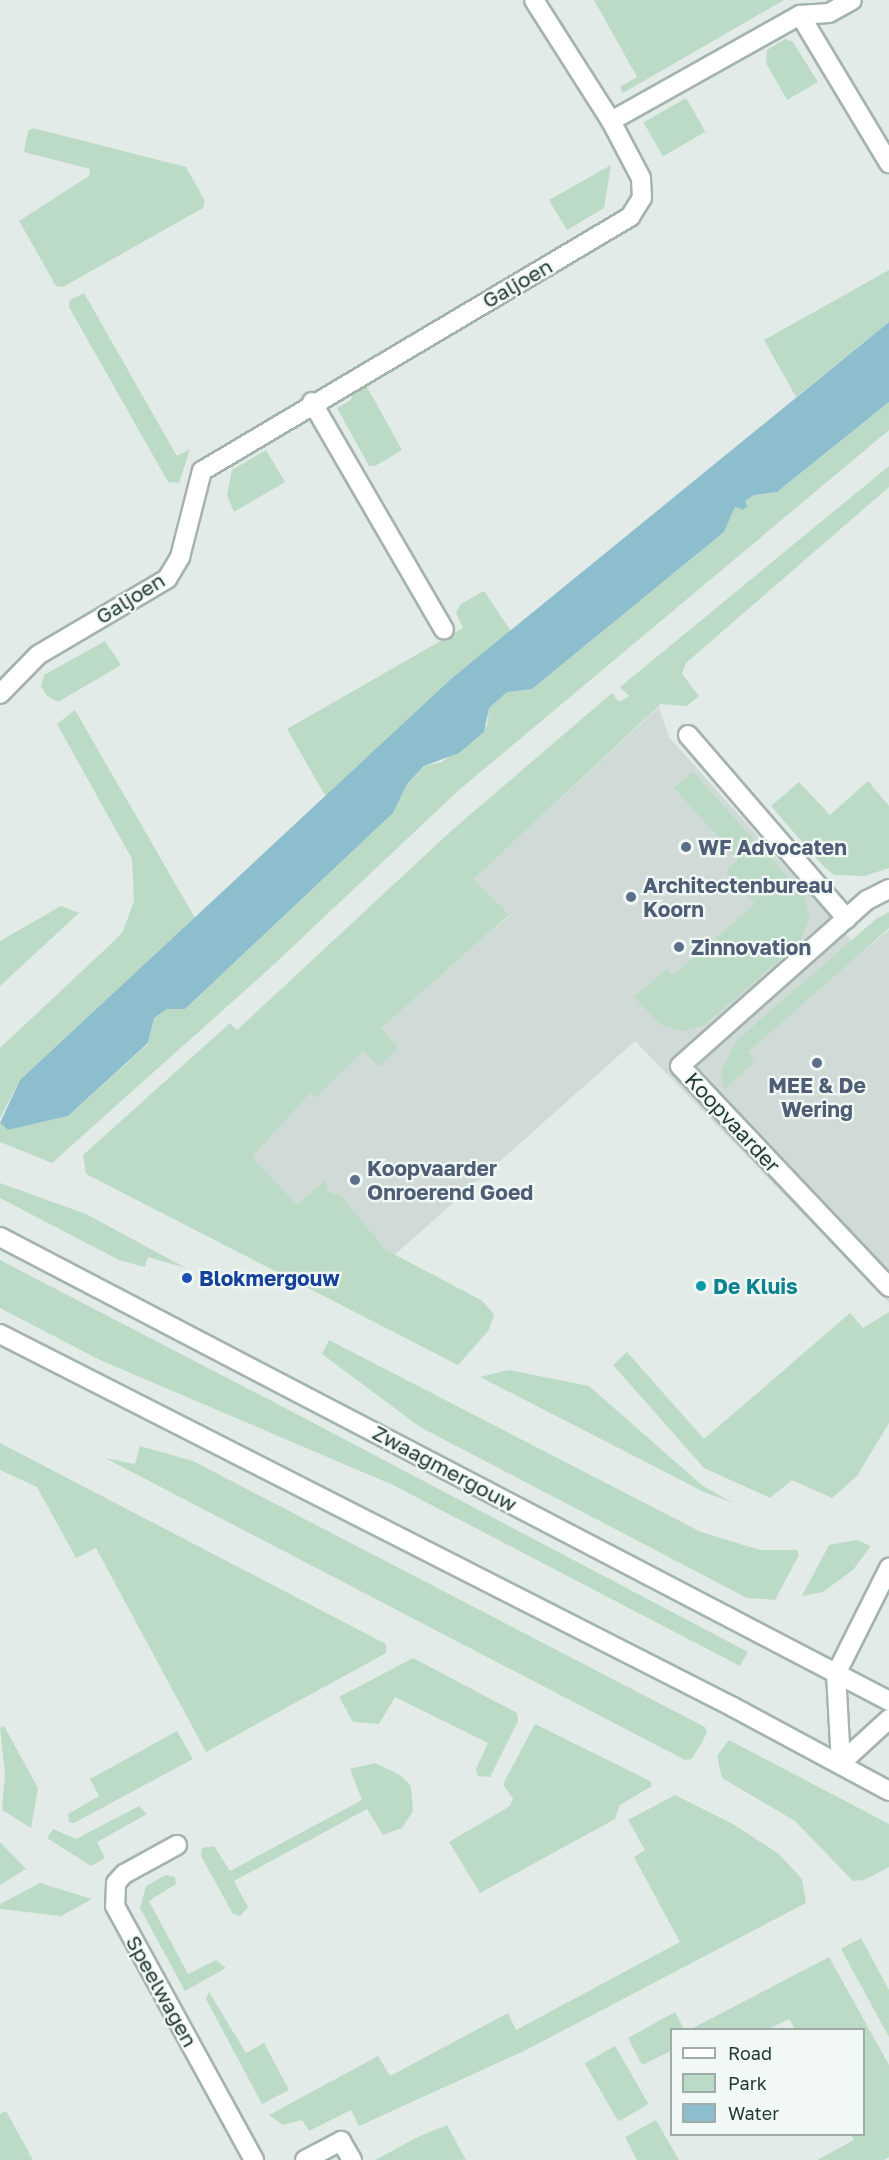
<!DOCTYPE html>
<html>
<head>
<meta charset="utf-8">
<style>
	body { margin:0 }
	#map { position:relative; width:889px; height:2160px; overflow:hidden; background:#e2ebe8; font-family:"Golos Text",sans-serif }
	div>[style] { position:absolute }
	.built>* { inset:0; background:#d0dbd7 }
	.green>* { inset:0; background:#bcdbc7; transform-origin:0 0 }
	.water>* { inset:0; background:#8dbecd }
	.roads { filter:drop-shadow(2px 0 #a5b3af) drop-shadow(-2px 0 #a5b3af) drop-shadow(0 2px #a5b3af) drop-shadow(0 -2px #a5b3af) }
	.minor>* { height:18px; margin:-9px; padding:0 9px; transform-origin:9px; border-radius:9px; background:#fff }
	.tertiary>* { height:18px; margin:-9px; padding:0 9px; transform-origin:9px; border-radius:9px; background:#fff }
	.dots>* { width:16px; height:16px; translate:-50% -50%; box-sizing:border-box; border:3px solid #f2f8f5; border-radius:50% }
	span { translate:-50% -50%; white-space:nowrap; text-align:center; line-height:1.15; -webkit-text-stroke:4.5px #f2f8f5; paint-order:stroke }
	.street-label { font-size:21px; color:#233b36 }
	.service-label { font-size:21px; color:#4e5e75; font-weight:700 }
	.left { translate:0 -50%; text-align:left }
	.transit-label { font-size:21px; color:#164399; font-weight:700 }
	.culture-label { font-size:21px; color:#0d838f; font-weight:700 }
	.legend { position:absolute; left:670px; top:2028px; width:195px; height:108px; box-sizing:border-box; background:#f2f8f5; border:2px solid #9faca9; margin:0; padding:8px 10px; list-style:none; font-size:18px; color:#233b36 }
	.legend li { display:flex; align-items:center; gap:12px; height:30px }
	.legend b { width:30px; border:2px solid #9faca9 }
</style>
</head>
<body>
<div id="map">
	<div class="built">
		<i style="clip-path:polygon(659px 707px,669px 737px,862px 952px,889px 930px,889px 1303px,635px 1041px,390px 1259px,212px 1172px,509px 916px,474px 879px)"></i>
	</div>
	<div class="green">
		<i style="clip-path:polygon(594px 0,784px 0,623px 93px,620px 87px,637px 77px)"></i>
		<i style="clip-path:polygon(785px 39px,793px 42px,818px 82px,787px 100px,766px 63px,767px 50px)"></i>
		<i style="left:686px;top:98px;width:39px;height:49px;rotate:60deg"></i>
		<i style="clip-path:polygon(33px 128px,186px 167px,205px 201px,203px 208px,63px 287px,56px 286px,19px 221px,89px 176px,90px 169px,24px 152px,28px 131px)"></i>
		<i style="clip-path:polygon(611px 165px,604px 208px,567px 230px,549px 200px)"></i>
		<i style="clip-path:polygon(889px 270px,889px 322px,796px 397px,764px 340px)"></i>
		<i style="clip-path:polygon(84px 293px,177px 456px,190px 449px,179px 483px,168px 482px,69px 307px,70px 300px)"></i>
		<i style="clip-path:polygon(366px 385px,402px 450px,375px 466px,369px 466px,337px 408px,351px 400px,353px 391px)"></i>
		<i style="clip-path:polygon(889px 402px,889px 430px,459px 790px,269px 969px,52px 1163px,0 1142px,0 1123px,8px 1130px,68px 1116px,148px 1044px,154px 1018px,167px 1009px,185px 1009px,393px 813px,407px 784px,425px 766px,442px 762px,487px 726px,489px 708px,507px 692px,532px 689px,724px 532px,735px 507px,743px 510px,744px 501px,754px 495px,777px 492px)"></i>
		<i style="clip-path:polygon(266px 450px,285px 482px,234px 512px,227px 495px,232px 470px)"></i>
		<i style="clip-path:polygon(889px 466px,889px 487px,686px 663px,682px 674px,699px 696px,687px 706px,661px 704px,474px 879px,509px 915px,381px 1028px,398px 1048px,379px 1067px,363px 1051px,315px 1098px,310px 1093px,252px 1157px,297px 1205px,326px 1180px,327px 1189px,333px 1195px,338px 1193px,386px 1250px,481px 1300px,494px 1314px,489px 1330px,458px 1365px,86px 1174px,83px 1155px,230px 1023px,237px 1030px,451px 831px,612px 693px,619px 702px,629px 696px,620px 687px)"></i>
		<i style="clip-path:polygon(484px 591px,511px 631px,452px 678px,326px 797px,287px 729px,463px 628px,456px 613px,461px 604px)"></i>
		<i style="clip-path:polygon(105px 641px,121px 665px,58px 702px,47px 696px,41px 686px,44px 675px)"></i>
		<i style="clip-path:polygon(75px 710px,195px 918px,20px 1080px,0 1118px,0 1048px,114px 941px,123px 931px,134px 901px,132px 859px,57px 724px)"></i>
		<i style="clip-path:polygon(693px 772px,803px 894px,810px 916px,799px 943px,703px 1026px,682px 1031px,661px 1025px,634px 997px,667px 969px,672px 976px,755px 904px,726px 872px,738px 859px,674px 788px)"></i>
		<i style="clip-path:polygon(868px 781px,889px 806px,889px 868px,865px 876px,834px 875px,823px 866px,771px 806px,799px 782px,830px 815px)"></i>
		<i style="clip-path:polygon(61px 906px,79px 913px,0 986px,0 941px)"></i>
		<i style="clip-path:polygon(889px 912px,889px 928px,748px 1052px,754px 1062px,724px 1090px,721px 1071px,737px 1040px,876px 919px)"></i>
		<i style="clip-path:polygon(0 1183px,86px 1214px,186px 1268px,148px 1257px,145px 1267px,119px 1260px,0 1198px)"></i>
		<i style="clip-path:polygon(0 1260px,287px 1409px,748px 1652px,740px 1666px,393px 1485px,100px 1360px,0 1308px)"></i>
		<i style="clip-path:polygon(889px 1312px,889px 1423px,857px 1476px,832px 1498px,792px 1480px,770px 1498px,704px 1468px,613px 1365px,627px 1352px,704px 1439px,850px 1313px,863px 1328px)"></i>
		<i style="clip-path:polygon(329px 1340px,701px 1532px,760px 1550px,797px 1550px,799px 1555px,775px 1600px,747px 1598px,420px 1427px,322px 1354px)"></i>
		<i style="clip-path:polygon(509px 1370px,589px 1386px,703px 1486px,733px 1503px,706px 1493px,480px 1377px)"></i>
		<i style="clip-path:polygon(0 1443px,386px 1644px,386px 1653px,206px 1752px,96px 1548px,76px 1558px,37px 1487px,0 1470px)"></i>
		<i style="clip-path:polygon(140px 1446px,193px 1461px,705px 1727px,707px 1733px,692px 1759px,685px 1760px,105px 1458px,135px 1464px)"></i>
		<i style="clip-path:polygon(857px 1540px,871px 1546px,853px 1570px,823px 1592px,802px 1596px,829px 1545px)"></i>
		<i style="clip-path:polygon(413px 1658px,517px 1713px,518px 1721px,490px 1777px,478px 1776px,476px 1769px,488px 1743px,395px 1697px,379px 1724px,353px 1722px,339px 1697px)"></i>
		<i style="clip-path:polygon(535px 1724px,650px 1781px,652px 1786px,620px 1805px,615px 1819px,480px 1893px,449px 1842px,510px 1806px,513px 1799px,503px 1784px)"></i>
		<i style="clip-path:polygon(4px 1726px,38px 1788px,31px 1828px,2px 1810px,5px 1773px,0 1728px)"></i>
		<i style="clip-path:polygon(177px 1731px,193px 1759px,74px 1823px,69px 1822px,68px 1814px,99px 1796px,90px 1779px)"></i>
		<i style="clip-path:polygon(729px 1740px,889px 1824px,889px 1867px,864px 1880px,853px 1881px,795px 1821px,722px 1778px,717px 1756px)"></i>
		<i style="clip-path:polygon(375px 1763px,400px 1775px,411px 1786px,413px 1811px,402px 1828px,383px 1835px,367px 1809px,234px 1881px,248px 1907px,240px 1916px,233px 1914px,201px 1856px,202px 1848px,214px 1846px,230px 1871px,362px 1800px,350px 1769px)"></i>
		<i style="clip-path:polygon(675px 1795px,733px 1824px,779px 1854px,802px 1879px,806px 1903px,524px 2051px,359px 2126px,351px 2110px,309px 2131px,302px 2120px,283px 2125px,269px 2115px,378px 2056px,390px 2076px,508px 2013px,516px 2030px,680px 1942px,634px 1857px,645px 1850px,628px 1820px)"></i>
		<i style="clip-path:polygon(139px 1806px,147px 1814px,97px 1842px,105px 1858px,91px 1866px,47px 1838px,53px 1829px,76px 1839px)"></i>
		<i style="clip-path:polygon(0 1842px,26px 1869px,0 1885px)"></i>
		<i style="clip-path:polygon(166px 1875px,175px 1877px,176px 1884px,149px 1901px,188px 1974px,216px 1960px,226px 1968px,185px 1991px,140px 1908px,146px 1886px)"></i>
		<i style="clip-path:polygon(40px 1883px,92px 1899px,61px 1916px,0 1909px,0 1904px)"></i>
		<i style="clip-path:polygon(861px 1938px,889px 1990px,889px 2037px,841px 1949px)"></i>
		<i style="clip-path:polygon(829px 1957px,889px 2065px,889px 2157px,884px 2160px,817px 2160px,854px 2140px,851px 2135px,864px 2134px,864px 2030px,795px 2029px,789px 2019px,768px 2029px,691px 2029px)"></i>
		<i style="clip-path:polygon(209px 1992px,246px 2053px,264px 2043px,289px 2090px,262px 2104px,206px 1999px)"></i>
		<i style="clip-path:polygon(675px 2012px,684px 2029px,672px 2030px,671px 2051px,642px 2065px,628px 2038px)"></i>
		<i style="left:615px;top:2046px;width:67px;height:35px;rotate:60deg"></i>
		<i style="clip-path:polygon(6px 2111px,33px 2160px,0 2160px,0 2114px)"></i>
		<i style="clip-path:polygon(656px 2120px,679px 2160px,637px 2160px,625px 2137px)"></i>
		<i style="clip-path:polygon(447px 2125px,466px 2160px,375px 2160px,418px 2137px)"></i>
	</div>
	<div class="water">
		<i style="clip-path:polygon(889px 322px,889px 402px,777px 492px,754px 495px,745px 501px,747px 506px,743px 510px,735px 507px,724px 532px,532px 689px,507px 692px,489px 708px,484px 732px,459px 753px,424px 766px,407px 784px,393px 813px,185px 1009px,167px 1009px,154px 1018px,148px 1043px,68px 1116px,8px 1130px,0 1123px,20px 1080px,452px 678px)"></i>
	</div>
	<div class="roads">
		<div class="minor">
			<i style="left:800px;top:15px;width:173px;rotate:59deg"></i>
			<i style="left:611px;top:121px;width:217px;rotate:-29.3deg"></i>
			<i style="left:800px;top:15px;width:29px;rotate:-4deg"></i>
			<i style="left:829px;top:13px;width:26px;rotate:-29deg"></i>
			<i style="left:312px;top:402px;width:263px;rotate:59.9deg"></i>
			<i style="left:0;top:694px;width:54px;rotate:-45.7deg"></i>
			<i style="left:38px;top:655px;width:150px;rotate:-30.5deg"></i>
			<i style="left:167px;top:579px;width:26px;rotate:-59deg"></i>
			<i style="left:180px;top:557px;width:89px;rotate:-75.7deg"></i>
			<i style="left:202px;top:471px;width:498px;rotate:-30.7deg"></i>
			<i style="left:630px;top:217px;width:22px;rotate:-58deg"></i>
			<i style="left:642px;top:198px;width:20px;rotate:-93deg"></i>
			<i style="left:641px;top:178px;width:64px;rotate:-117.8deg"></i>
			<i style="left:611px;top:121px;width:143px;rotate:-122.5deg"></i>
			<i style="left:688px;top:735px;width:243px;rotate:49.2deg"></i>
			<i style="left:889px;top:889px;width:25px;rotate:153deg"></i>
			<i style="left:867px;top:900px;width:250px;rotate:138.4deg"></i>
			<i style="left:680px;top:1066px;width:304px;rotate:46.6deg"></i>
			<i style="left:177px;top:1845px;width:60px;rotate:151.3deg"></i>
			<i style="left:124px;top:1874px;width:12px;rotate:132deg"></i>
			<i style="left:116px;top:1883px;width:23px;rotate:92deg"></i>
			<i style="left:115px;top:1906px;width:290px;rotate:61.3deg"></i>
			<i style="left:305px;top:2160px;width:41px;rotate:-27.8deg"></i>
			<i style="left:341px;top:2141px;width:22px;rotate:60deg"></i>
		</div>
		<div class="tertiary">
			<i style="left:0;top:1237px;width:1003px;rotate:27.56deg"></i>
			<i style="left:0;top:1334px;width:822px;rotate:26.97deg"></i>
			<i style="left:733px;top:1707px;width:177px;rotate:28.3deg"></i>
			<i style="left:841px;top:1763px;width:89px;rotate:-93.2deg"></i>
			<i style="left:836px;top:1674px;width:119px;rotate:-63.4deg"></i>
			<i style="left:841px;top:1763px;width:65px;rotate:-42.5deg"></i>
		</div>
	</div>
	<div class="dots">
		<i style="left:686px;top:847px;background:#5c6f8a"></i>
		<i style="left:631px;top:897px;background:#5c6f8a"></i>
		<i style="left:679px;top:947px;background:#5c6f8a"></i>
		<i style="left:817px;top:1063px;background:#5c6f8a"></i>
		<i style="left:355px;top:1180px;background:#5c6f8a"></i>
		<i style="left:187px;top:1278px;background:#1a4fb4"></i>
		<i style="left:701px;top:1286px;background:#0f9aa8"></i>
	</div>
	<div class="street-label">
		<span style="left:517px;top:283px;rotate:-30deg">Galjoen</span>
		<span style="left:130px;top:598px;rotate:-32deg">Galjoen</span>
		<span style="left:733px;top:1122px;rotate:47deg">Koopvaarder</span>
		<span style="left:445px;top:1468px;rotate:28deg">Zwaagmergouw</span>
		<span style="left:162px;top:1991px;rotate:61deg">Speelwagen</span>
	</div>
	<div class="service-label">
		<span class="left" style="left:698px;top:847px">WF Advocaten</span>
		<span class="left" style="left:643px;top:897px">Architectenbureau<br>Koorn</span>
		<span class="left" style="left:691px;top:947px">Zinnovation</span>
		<span style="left:817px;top:1097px">MEE &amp; De<br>Wering</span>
		<span class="left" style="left:367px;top:1180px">Koopvaarder<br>Onroerend Goed</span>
	</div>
	<div class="transit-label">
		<span class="left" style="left:199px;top:1278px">Blokmergouw</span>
	</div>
	<div class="culture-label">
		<span class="left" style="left:713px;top:1286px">De Kluis</span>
	</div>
	<ul class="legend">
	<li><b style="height:8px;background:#fff"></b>Road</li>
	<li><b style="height:16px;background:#bcdbc7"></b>Park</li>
	<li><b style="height:16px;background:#8dbecd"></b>Water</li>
	</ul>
</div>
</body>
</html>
